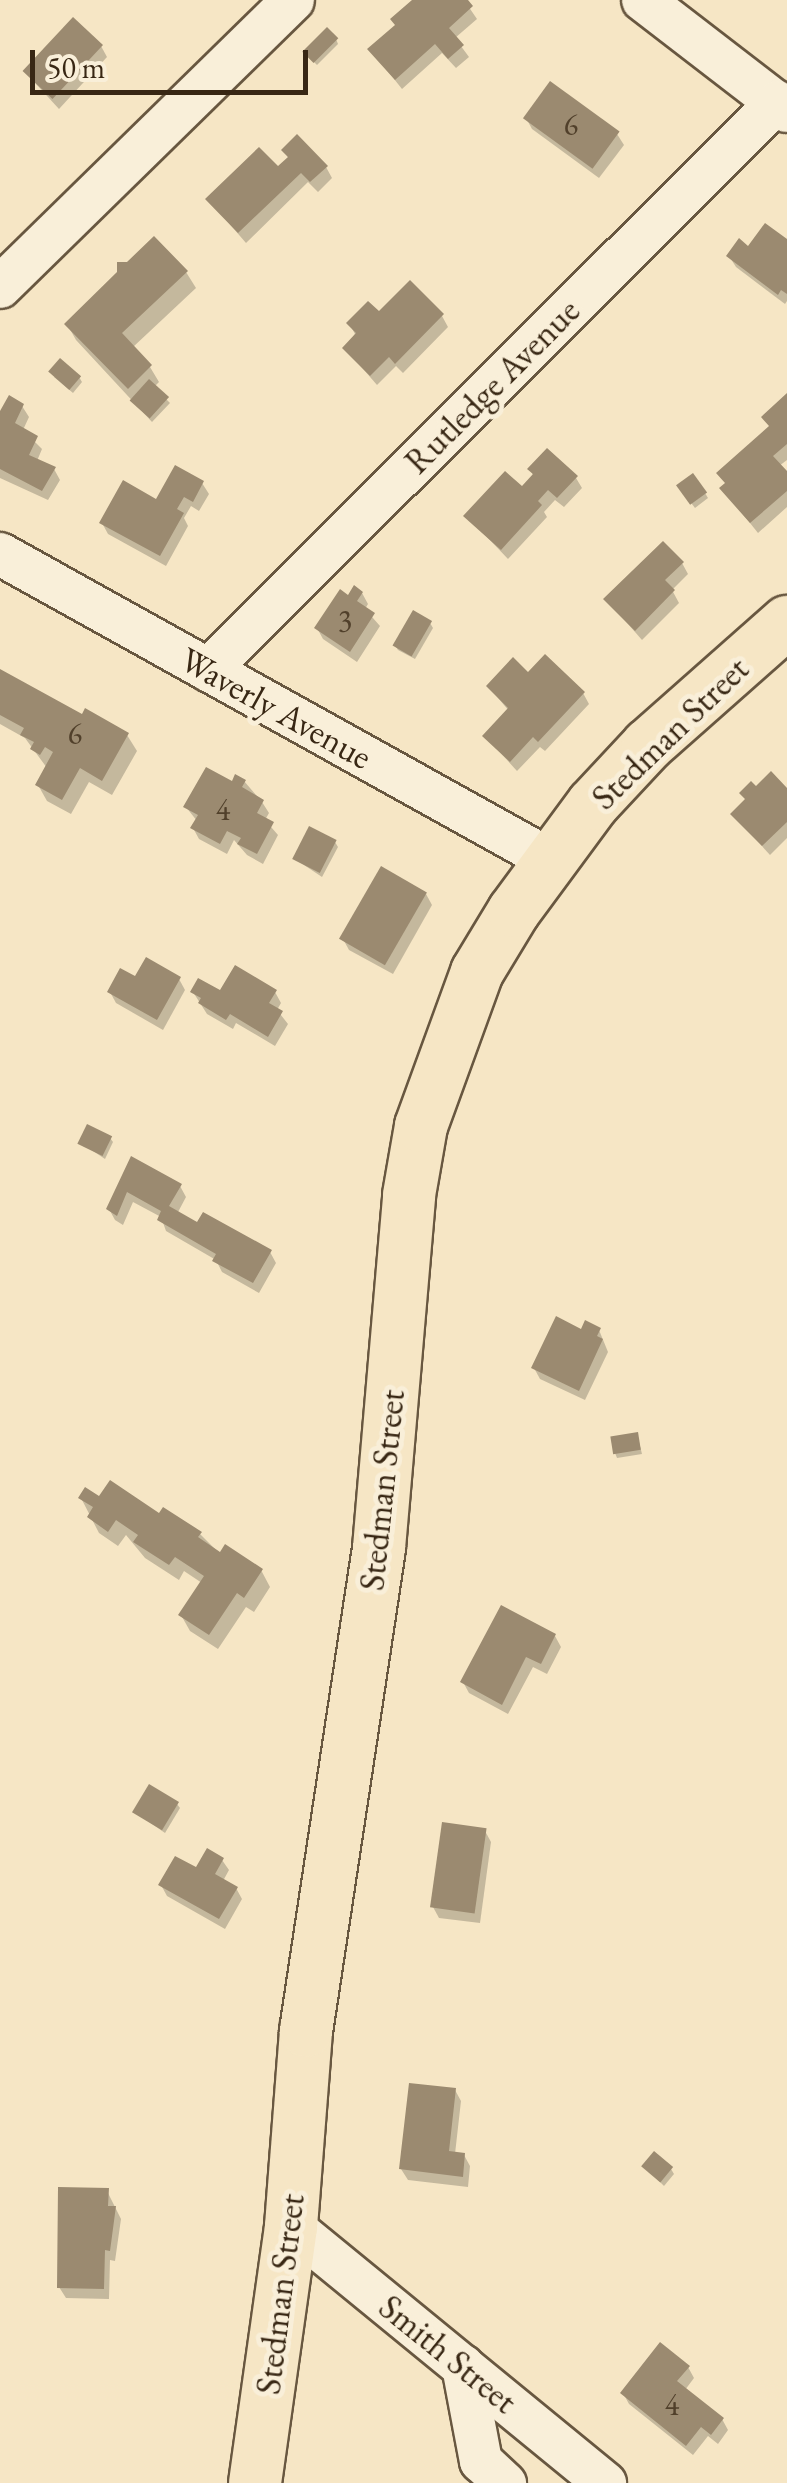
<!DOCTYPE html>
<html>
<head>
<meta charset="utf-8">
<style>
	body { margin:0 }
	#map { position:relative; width:787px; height:2483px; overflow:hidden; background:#f6e6c5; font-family:"EB Garamond",serif }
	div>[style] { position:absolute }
	.shadow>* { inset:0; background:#0003 }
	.building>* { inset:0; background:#9b8a70; transform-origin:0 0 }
	.roads { filter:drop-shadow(2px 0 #685740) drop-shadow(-2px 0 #685740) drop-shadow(0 2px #685740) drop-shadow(0 -2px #685740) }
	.minor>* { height:42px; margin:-21px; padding:0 21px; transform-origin:21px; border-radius:21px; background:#f9efd9 }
	.major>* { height:52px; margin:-26px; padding:0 26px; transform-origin:26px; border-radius:26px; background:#f6e6c5 }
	span { translate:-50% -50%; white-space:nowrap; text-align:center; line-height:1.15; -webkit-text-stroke:10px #f9efd9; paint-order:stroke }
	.number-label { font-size:30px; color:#51402b }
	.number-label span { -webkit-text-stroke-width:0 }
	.street-label { font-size:35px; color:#382714 }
	.scale { position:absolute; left:30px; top:50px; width:278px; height:45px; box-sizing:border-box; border:5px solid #382714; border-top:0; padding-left:12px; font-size:30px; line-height:35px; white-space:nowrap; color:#382714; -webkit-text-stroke:8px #f9efd9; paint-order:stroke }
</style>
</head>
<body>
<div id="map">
	<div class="shadow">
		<i style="clip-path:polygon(416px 0,464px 0,477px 19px,455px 38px,469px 57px,456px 68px,442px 53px,402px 89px,371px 50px,397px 26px)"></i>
		<i style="clip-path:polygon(336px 39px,338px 44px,317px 65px,309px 57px)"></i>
		<i style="clip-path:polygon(101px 46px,107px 57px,59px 109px,25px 72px)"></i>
		<i style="clip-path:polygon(526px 118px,617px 134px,624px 145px,599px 178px,532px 129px)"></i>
		<i style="clip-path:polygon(284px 150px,326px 167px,332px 178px,318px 192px,308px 182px,246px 243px,208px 199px,278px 169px,289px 159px)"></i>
		<i style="clip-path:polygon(787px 242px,787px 301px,785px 304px,736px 267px,729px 256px)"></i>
		<i style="clip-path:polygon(186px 272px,196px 288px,132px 348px,150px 367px,159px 382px,154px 387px,170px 403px,152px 422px,76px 340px,67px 324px)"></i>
		<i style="clip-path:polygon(379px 315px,442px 316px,448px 327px,403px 373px,396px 366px,377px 385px,345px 348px,355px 334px,349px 323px)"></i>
		<i style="clip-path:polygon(54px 377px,79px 377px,82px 382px,73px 393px)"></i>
		<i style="clip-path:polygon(787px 397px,787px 460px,779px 466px,787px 475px,787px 507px,758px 533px,722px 488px,770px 428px)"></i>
		<i style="clip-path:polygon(22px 406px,29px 417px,23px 430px,42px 449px,37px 461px,54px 469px,60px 480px,48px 500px,0 478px,0 417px)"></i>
		<i style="clip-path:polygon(530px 469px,576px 478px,582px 488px,564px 507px,555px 500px,544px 512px,547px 517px,508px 559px,467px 516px,522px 490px,534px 477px)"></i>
		<i style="clip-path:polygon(202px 483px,209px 494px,199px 511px,191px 506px,184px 518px,188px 526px,166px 566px,108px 534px,102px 523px)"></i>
		<i style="clip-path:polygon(682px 491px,705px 493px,708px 498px,695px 508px)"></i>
		<i style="clip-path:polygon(682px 563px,688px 574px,672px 590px,679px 603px,642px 640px,607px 600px)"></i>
		<i style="clip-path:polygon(362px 593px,368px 604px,365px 609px,380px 626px,357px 662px,323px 639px,317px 628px,348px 598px)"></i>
		<i style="clip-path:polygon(430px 623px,433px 628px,415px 659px,398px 650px,395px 645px)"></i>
		<i style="clip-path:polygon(0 675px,83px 718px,127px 735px,137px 751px,112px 795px,89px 782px,71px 814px,47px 801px,38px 785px,47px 768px,25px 738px,0 724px)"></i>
		<i style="clip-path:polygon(528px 676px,583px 693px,589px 704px,545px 751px,540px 747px,517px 771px,485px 736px,509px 711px,489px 687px)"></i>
		<i style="clip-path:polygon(244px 781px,262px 802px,269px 813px,265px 820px,278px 835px,263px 864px,247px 855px,234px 840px,227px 854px,199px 839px,193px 828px,197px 821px,186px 807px)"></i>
		<i style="clip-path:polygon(755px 790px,787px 791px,787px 838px,770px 855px,733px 814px)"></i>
		<i style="clip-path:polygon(335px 842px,338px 847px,322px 877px,295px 859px)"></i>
		<i style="clip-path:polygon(426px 894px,432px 905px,393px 974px,349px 950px,343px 939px)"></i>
		<i style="clip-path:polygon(179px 979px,185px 990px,163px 1030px,116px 1003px,110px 992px,136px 980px)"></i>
		<i style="clip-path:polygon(193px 992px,275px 992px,281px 1003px,277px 1010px,288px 1024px,275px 1046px,236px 1023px,233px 1029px,207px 1014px)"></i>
		<i style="clip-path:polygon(110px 1138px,113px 1142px,105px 1159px,81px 1143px)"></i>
		<i style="clip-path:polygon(132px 1159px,180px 1186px,186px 1197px,177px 1214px,270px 1252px,276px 1263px,259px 1293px,222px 1272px,216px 1260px,166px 1231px,161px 1217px,133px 1202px,123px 1225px,115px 1220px,109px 1209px)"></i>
		<i style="clip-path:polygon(599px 1330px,608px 1352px,585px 1400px,540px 1379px,534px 1368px,582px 1332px)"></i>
		<i style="clip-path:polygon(637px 1434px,642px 1454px,617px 1458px,615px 1453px)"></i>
		<i style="clip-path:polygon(81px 1498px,160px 1516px,200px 1534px,221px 1555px,261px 1570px,270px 1587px,254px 1612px,246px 1607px,218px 1649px,190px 1631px,181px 1615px,202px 1583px,184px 1571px,179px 1580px,145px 1558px,126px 1535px,118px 1546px,99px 1533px)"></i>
		<i style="clip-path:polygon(555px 1636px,561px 1647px,547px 1674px,533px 1667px,508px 1714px,469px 1693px,463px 1682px)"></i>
		<i style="clip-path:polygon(177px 1804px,180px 1808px,165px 1833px,135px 1812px)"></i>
		<i style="clip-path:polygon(485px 1831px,491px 1842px,480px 1923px,439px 1918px,433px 1907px)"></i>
		<i style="clip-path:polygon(222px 1860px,229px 1870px,223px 1881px,236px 1888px,242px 1899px,225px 1929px,167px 1896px,161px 1885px)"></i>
		<i style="clip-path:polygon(455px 2090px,461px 2101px,455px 2154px,464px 2155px,470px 2166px,468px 2187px,408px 2180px,401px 2169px)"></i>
		<i style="clip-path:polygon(644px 2166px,671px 2169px,674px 2174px,664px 2186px)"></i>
		<i style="clip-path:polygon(107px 2191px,121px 2219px,115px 2261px,110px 2260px,109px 2299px,66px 2298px,59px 2287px)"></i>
		<i style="clip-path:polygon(688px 2367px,694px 2378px,685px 2390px,722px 2419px,728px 2430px,718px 2444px,708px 2436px,693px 2455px,629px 2404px,623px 2393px)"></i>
	</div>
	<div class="building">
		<i style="clip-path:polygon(412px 0,468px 0,473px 6px,449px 28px,464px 45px,448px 59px,435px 44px,395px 80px,367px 49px,395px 25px,390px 19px)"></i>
		<i style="left:73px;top:17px;width:41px;height:74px;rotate:43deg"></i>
		<i style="left:327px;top:27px;width:16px;height:35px;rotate:45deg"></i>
		<i style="left:550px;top:81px;width:86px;height:46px;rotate:36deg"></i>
		<i style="clip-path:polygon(297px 134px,328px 166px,310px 182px,301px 173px,238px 233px,205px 199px,259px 147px,278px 166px,288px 157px,281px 150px)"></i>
		<i style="clip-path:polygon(765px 223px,787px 239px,787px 294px,781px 290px,778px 295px,726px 256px,739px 238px,748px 246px)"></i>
		<i style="clip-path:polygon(154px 236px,188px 271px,122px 333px,152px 365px,128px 389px,64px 324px,117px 272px,117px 262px,127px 262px)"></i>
		<i style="clip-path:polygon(410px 280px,444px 314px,395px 364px,389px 357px,370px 376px,342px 348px,356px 333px,346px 323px,368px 301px,379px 311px)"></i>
		<i style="left:60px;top:358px;width:28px;height:18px;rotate:41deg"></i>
		<i style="left:149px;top:379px;width:27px;height:29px;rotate:42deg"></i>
		<i style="clip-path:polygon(787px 393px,787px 444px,773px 456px,787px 471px,787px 491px,750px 523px,719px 488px,725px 483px,716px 473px,769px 426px,761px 417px)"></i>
		<i style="clip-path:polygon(9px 395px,24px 404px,15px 423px,38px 436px,29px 455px,56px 467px,42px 491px,0 469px,0 411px)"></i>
		<i style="clip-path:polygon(547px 448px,578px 476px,557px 498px,548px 490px,538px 501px,542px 505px,501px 550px,463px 516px,505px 471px,522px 486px,533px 474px,527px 469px)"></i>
		<i style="clip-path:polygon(175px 465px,204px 481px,193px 502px,184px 497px,177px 509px,184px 513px,160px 556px,99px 523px,123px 480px,156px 499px)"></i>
		<i style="left:693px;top:473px;width:24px;height:21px;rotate:54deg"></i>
		<i style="clip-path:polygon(663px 541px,684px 562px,665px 580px,675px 590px,635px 631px,603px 599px)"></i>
		<i style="clip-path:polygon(354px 585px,363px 592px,357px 601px,375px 613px,350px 652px,314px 628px,340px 589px,348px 595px)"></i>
		<i style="left:413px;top:610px;width:22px;height:41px;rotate:30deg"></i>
		<i style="clip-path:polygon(545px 654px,585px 692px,538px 742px,533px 737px,510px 762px,482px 736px,508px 708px,486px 686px,513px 657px,528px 672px)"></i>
		<i style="clip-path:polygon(0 669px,82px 714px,85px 708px,129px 733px,102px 781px,80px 768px,62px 800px,35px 785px,53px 752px,45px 747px,40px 755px,30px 749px,34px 742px,20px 735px,24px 728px,0 715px)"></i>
		<i style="clip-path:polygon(206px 767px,232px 781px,235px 774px,246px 780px,242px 787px,264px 800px,257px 813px,274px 822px,257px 854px,237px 844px,241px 838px,227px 831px,220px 844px,190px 828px,198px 815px,183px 807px)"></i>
		<i style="clip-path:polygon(771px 771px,787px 788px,787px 822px,762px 846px,730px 814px,745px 799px,739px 793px,751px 781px,756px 786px)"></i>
		<i style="left:309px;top:826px;width:31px;height:37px;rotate:27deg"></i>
		<i style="left:381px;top:866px;width:53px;height:84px;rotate:30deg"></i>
		<i style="clip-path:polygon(146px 957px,181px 977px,157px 1020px,107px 992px,120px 968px,135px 976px)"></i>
		<i style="clip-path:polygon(235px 965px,277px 990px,269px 1003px,283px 1011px,268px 1037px,230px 1014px,226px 1020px,198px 1003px,201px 998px,190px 992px,198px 978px,220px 990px)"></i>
		<i style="left:87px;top:1124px;width:28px;height:22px;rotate:26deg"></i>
		<i style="clip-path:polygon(131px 1156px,182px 1184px,169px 1206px,197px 1222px,203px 1212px,272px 1250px,253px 1283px,212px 1261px,216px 1254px,157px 1220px,161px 1211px,127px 1192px,117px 1216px,106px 1209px)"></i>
		<i style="clip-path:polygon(556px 1316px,581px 1329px,585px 1320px,601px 1328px,597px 1336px,603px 1339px,579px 1391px,531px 1368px)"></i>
		<i style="left:638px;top:1432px;width:18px;height:28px;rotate:81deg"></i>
		<i style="clip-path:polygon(110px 1480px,159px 1513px,163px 1507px,202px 1532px,198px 1537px,220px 1552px,225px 1544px,263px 1569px,244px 1598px,237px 1593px,209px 1635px,178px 1615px,204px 1576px,175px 1557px,169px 1565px,133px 1542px,138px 1535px,116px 1520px,108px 1532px,87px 1517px,93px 1507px,78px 1498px,85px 1487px,99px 1496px)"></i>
		<i style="clip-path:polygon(501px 1605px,556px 1634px,541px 1664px,526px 1657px,502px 1705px,460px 1682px)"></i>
		<i style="left:149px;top:1784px;width:35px;height:33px;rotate:31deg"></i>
		<i style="left:442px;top:1822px;width:45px;height:86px;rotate:8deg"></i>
		<i style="clip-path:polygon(207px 1848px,224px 1858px,215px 1874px,238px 1887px,219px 1919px,158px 1885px,175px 1856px,196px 1867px)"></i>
		<i style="clip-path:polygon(409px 2083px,456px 2088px,449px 2151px,465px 2153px,463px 2177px,399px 2169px)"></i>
		<i style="left:654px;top:2151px;width:25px;height:20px;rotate:40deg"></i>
		<i style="clip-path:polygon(58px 2187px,109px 2188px,108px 2206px,116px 2206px,110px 2251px,105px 2250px,104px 2289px,57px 2288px)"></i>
		<i style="clip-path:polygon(660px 2342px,690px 2366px,677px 2381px,724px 2418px,711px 2435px,701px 2427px,686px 2446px,620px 2393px)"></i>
	</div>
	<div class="roads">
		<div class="minor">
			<i style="left:643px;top:0;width:182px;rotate:37.6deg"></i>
			<i style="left:0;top:287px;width:410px;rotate:-44.4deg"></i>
			<i style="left:0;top:554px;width:632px;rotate:29.08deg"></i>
			<i style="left:208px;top:670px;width:804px;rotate:-44.95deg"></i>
			<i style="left:291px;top:2226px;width:406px;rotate:39.3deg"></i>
			<i style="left:463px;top:2366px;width:97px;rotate:79.3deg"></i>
			<i style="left:481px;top:2461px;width:33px;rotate:43deg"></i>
		</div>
		<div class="major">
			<i style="left:255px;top:2483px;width:260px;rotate:-82deg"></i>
			<i style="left:291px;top:2226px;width:196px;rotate:-85.6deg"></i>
			<i style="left:306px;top:2031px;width:488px;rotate:-81.4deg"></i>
			<i style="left:379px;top:1548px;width:354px;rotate:-85.1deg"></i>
			<i style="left:409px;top:1195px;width:70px;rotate:-80.1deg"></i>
			<i style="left:421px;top:1126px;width:164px;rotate:-70deg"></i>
			<i style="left:477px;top:972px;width:71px;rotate:-58.8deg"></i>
			<i style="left:514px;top:911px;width:133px;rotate:-53.6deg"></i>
			<i style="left:593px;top:804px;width:81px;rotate:-47deg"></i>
			<i style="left:648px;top:745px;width:186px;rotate:-41.5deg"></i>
		</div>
	</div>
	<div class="number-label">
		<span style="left:571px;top:125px">6</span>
		<span style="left:345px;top:621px">3</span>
		<span style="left:75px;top:734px">6</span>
		<span style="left:223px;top:810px">4</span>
		<span style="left:672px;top:2405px">4</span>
	</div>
	<div class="street-label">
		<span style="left:492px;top:386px;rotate:-45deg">Rutledge Avenue</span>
		<span style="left:276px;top:708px;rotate:29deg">Waverly Avenue</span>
		<span style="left:670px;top:733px;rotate:-44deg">Stedman Street</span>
		<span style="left:382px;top:1490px;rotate:-84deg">Stedman Street</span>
		<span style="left:280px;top:2294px;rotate:-83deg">Stedman Street</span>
		<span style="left:448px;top:2354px;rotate:39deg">Smith Street</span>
	</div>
	<div class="scale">50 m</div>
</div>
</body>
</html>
